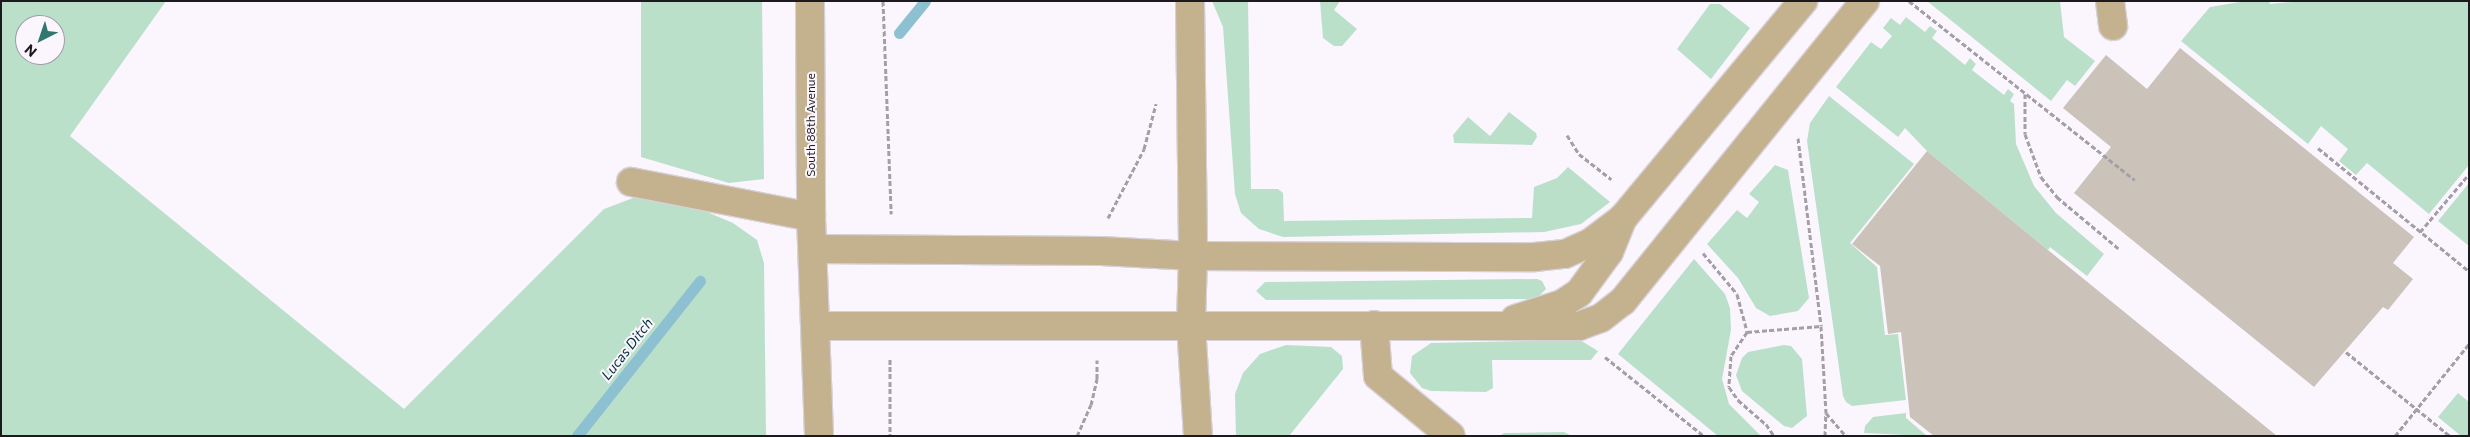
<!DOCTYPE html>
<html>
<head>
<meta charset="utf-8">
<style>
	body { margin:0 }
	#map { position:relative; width:2470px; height:437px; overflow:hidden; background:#fbf5fe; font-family:Commissioner,sans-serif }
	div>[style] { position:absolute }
	.green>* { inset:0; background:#bae0ca }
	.stream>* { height:11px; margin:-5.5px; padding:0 5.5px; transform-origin:5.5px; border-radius:5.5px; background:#8dc1d1 }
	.building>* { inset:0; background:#cbc3b9 }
	.path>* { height:3px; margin-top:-1.5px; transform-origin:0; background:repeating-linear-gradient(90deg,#a49fa6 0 5px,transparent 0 7.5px) }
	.roads { filter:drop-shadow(1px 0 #d7d2da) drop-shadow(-1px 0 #d7d2da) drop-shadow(0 1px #d7d2da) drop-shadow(0 -1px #d7d2da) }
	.minor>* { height:28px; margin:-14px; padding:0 14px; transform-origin:14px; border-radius:14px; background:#c4b28e }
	span { translate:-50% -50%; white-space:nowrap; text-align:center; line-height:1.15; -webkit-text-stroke:4px #fbf5fe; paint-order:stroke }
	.street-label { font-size:12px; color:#1d1a1e }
	.water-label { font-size:14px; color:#00313d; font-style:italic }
	.frame { position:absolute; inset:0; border:2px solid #1d1a1e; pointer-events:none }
	.north { position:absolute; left:15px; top:15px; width:50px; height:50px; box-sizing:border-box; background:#fbf5fe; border:1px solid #a29da4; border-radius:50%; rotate:221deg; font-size:14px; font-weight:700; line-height:20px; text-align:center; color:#1d1a1e }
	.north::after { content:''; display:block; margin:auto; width:18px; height:22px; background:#31776e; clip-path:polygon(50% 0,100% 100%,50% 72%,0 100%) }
</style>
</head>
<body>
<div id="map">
	<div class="green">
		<i style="clip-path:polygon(evenodd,1px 1px,166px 1px,70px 136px,404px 409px,604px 209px,633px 198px,656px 198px,693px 206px,733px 223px,757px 240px,764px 263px,766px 436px,1px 436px,1px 1px,25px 25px,55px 25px,55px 55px,25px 55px,25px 25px)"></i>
		<i style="clip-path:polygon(641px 1px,762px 1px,764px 179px,729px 183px,641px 157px)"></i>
		<i style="clip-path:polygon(1212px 1px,1248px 1px,1251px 189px,1278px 189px,1283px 193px,1284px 221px,1532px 218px,1534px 187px,1557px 178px,1568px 167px,1610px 202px,1581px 224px,1544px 232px,1283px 237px,1259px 229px,1241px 213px,1235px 194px,1223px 27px)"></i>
		<i style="clip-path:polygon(1320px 1px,1340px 1px,1334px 10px,1357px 29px,1342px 46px,1334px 46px,1323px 38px)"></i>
		<i style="clip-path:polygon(1927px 1px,2060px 1px,2064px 37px,2095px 61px,2075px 86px,2067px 80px,2051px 101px)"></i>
		<i style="clip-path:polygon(2246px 1px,2269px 1px,2270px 4px,2303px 1px,2469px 1px,2469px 165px,2429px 214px,2367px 163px,2356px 175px,2339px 161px,2348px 149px,2321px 126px,2308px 144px,2181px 41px,2210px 7px)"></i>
		<i style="clip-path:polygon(1710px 4px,1720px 4px,1750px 28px,1711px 79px,1677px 49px)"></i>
		<i style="clip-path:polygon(1906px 17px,1925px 32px,1930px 26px,1937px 31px,1932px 38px,1965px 65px,1970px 58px,1976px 64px,1972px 70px,2004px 95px,2008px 89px,2014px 94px,2010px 101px,2014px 104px,2016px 144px,2034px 186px,2056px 213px,2104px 254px,2087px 276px,2050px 247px,2048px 250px,1927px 151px,1905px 128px,1898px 137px,1836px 87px,1871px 42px,1881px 49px,1892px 36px,1883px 28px,1891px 18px,1900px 25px)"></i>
		<i style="clip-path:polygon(1829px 96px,1914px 164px,1850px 243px,1877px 267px,1885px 335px,1898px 334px,1906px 400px,1852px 406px,1846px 402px,1843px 396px,1807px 141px,1810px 123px)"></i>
		<i style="clip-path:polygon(1509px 112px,1536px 133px,1537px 137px,1532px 145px,1454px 143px,1453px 135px,1468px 117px,1490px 136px)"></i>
		<i style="clip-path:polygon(1775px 165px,1788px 170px,1809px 298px,1798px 311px,1770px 316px,1756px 308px,1738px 278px,1707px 244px,1737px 210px,1747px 218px,1759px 202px,1749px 194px)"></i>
		<i style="clip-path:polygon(2469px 183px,2469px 246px,2438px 221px)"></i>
		<i style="clip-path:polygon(1694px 259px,1725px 294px,1730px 308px,1731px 330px,1722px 379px,1729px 404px,1761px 436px,1718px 436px,1618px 354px)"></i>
		<i style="clip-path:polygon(1537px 279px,1542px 281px,1546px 289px,1536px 299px,1266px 300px,1256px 291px,1265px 282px)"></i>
		<i style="clip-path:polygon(1580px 340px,1598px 351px,1591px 360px,1492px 360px,1493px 388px,1486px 392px,1431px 391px,1422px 388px,1410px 373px,1412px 356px,1431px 343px)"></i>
		<i style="clip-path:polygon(1286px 345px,1331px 347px,1342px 356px,1343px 369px,1289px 436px,1236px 436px,1235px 394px,1243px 373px,1260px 354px)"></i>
		<i style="clip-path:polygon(1784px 345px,1791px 346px,1802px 359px,1807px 416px,1792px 428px,1784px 426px,1742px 391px,1736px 375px,1742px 358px,1748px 352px)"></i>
		<i style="clip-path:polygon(2458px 393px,2469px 402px,2469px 436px,2461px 436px,2438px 417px)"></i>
		<i style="clip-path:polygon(1906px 413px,1906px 418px,1927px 436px,1864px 433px,1865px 426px,1873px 417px)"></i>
		<i style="clip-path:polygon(1564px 432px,1572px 436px,1500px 436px,1504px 433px)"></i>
	</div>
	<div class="stream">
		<i style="left:899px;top:33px;width:41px;rotate:-50.9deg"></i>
		<i style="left:577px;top:436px;width:198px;rotate:-51.6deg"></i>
	</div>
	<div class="building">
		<i style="clip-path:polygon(2180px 48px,2414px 237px,2393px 263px,2413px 279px,2388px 310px,2383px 307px,2314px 387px,2074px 193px,2111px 147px,2063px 108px,2106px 55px,2147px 89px)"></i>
		<i style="clip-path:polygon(1927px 151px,2048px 250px,2277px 436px,1934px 436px,1910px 417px,1901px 332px,1888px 334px,1880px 266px,1852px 244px)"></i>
	</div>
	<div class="path">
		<i style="left:883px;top:1px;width:213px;rotate:87.8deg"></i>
		<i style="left:1909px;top:1px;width:288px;rotate:38.4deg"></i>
		<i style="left:2025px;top:94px;width:40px;rotate:90deg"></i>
		<i style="left:2025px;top:134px;width:46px;rotate:69.6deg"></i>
		<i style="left:2041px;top:177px;width:26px;rotate:51deg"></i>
		<i style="left:2057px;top:197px;width:80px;rotate:39.9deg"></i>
		<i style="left:1567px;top:135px;width:22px;rotate:58deg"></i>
		<i style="left:1579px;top:154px;width:41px;rotate:38deg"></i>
		<i style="left:1798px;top:138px;width:189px;rotate:83deg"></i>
		<i style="left:1821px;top:326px;width:87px;rotate:86.7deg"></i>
		<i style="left:1826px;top:413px;width:30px;rotate:49deg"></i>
		<i style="left:2318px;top:148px;width:195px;rotate:39.2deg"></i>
		<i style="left:1108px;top:218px;width:78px;rotate:-62.4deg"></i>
		<i style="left:1144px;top:149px;width:47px;rotate:-75.1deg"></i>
		<i style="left:2420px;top:232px;width:76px;rotate:-49.8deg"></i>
		<i style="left:1703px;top:253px;width:53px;rotate:50.3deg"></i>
		<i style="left:1737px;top:294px;width:39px;rotate:75deg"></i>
		<i style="left:1747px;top:332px;width:74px;rotate:-4.6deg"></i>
		<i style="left:1747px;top:332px;width:29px;rotate:124deg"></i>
		<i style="left:1731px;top:356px;width:31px;rotate:94deg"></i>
		<i style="left:1729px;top:387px;width:16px;rotate:55deg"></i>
		<i style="left:1738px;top:400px;width:37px;rotate:41deg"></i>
		<i style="left:1766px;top:424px;width:14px;rotate:56deg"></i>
		<i style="left:2346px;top:352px;width:134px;rotate:38.9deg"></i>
		<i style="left:1605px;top:357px;width:127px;rotate:38.6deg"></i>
		<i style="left:890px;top:359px;width:77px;rotate:90deg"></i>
		<i style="left:1077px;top:436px;width:34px;rotate:-66deg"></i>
		<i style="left:1091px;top:405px;width:27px;rotate:-77deg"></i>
		<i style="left:1097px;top:379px;width:19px;rotate:-90deg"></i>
		<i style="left:1825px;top:436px;width:23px;rotate:-88deg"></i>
		<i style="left:2395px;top:436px;width:118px;rotate:-51.2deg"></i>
	</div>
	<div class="roads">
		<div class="minor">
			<i style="left:810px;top:1px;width:216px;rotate:89.7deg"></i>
			<i style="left:811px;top:217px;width:219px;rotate:87.9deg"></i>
			<i style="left:1190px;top:1px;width:255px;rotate:89.3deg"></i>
			<i style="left:1193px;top:256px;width:69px;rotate:91.7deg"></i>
			<i style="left:1191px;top:325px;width:111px;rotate:86.4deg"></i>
			<i style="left:2110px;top:1px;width:25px;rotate:83deg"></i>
			<i style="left:631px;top:182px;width:183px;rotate:11deg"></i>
			<i style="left:813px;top:249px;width:288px;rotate:0.4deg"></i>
			<i style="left:1101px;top:251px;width:92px;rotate:3.1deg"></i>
			<i style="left:1193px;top:256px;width:342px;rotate:0.2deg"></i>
			<i style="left:1535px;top:257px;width:30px;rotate:-6deg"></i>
			<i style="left:1565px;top:254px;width:27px;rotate:-24deg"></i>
			<i style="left:1590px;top:243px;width:41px;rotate:-37.1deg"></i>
			<i style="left:1623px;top:218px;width:282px;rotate:-50.3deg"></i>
			<i style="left:1515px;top:319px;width:49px;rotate:-17.7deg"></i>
			<i style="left:1562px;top:304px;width:20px;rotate:-33deg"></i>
			<i style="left:1579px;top:293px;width:51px;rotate:-53.8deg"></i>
			<i style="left:1609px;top:252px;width:37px;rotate:-68deg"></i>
			<i style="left:1374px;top:325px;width:51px;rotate:85.5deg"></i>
			<i style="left:1378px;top:376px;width:94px;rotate:39.4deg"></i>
			<i style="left:816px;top:326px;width:763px"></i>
			<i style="left:1579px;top:326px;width:23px;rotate:-20deg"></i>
			<i style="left:1601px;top:318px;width:28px;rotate:-38deg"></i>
			<i style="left:1623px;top:301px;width:385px;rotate:-51.1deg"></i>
		</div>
	</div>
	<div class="street-label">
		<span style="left:811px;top:125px;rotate:-90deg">South 88th Avenue</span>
	</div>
	<div class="water-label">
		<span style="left:627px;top:349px;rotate:-52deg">Lucas Ditch</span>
	</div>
	<div class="frame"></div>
	<div class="north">N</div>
</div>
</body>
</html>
